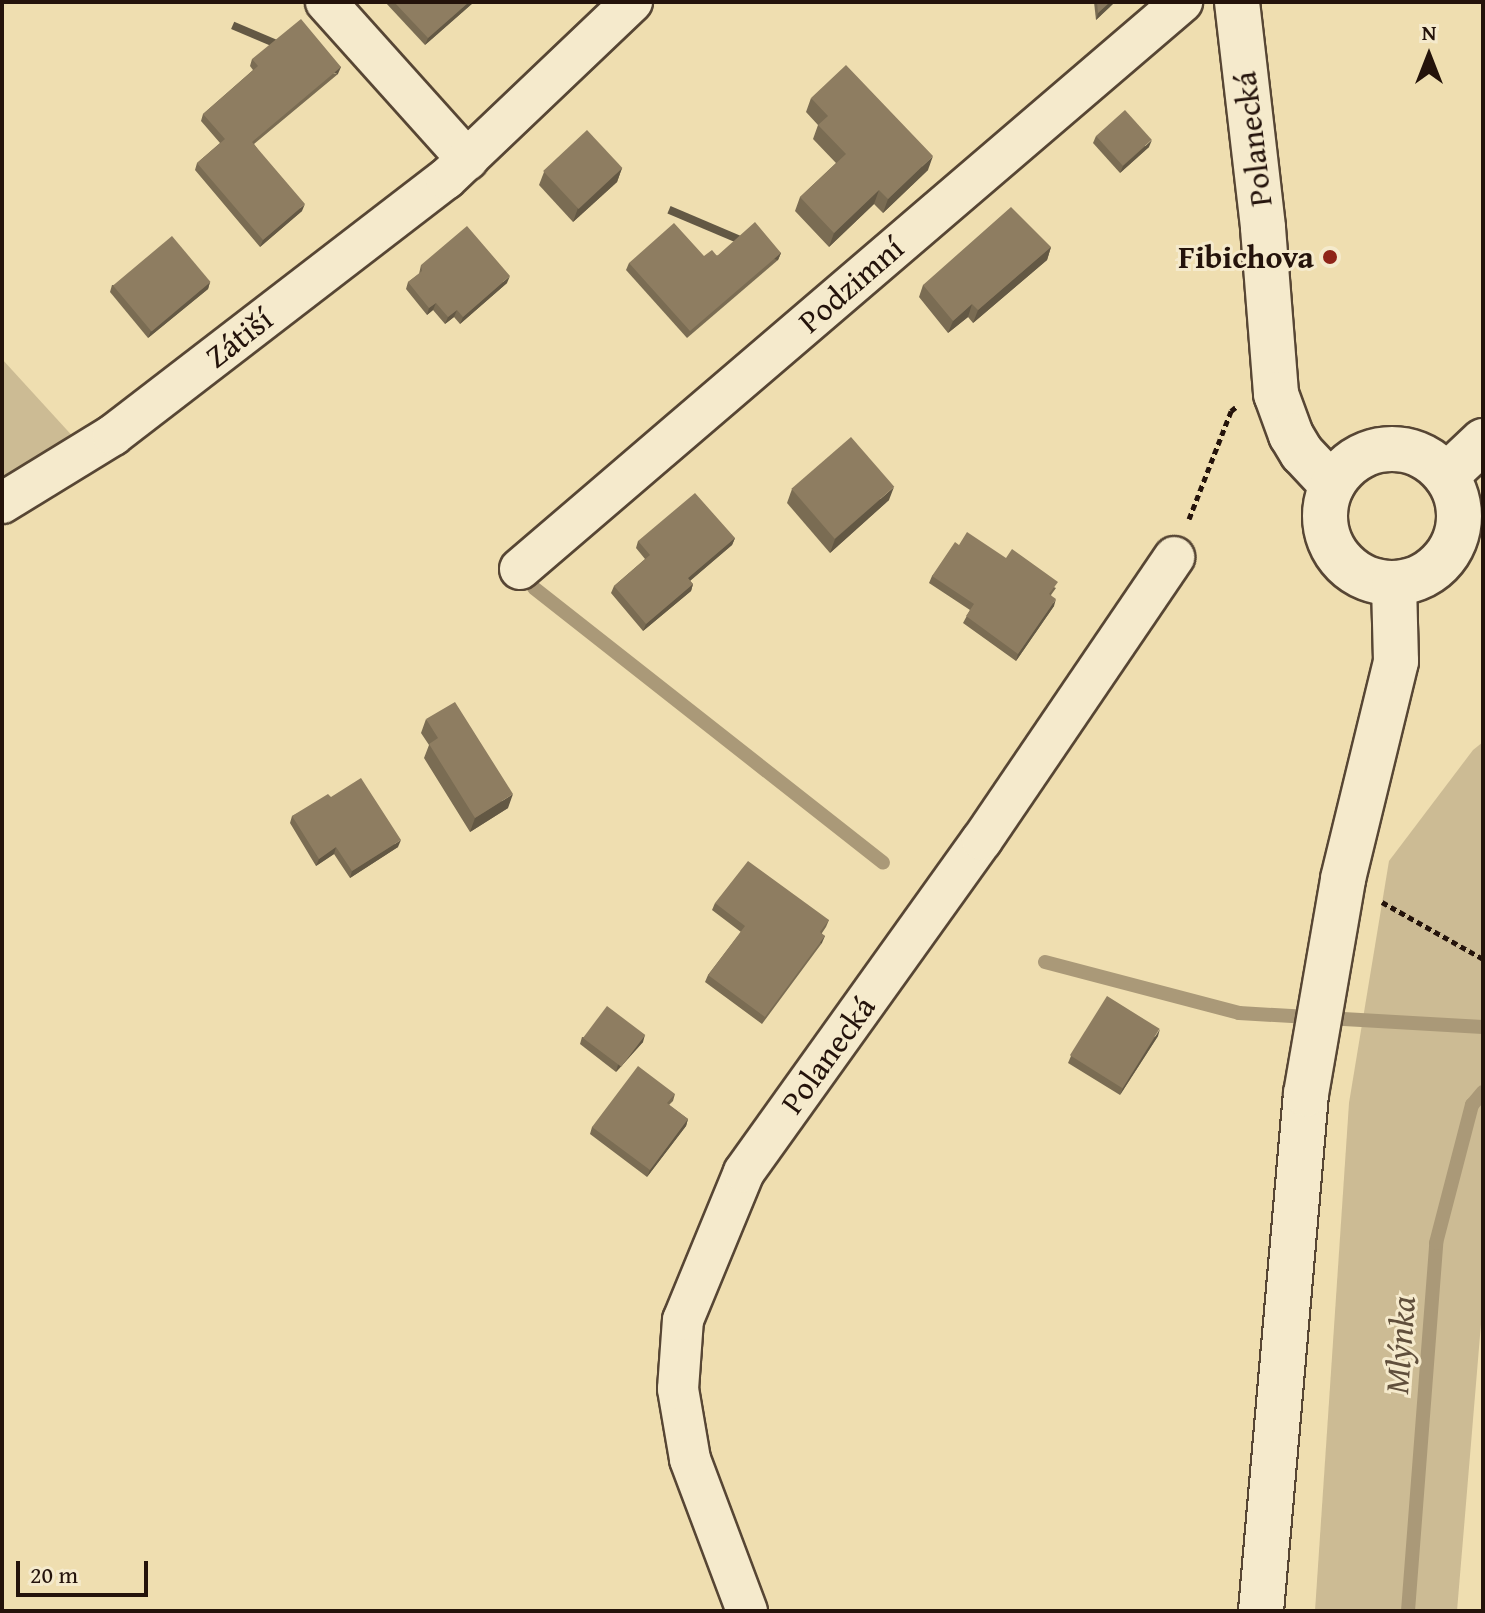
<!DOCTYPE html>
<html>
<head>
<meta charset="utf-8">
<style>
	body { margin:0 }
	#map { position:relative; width:1485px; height:1613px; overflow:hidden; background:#efdeb0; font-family:"Gentium Book Plus",serif }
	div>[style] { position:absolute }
	.green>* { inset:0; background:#ccbb94 }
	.stream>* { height:14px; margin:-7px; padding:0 7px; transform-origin:7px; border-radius:7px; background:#aa9978 }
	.path>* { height:5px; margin-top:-2.5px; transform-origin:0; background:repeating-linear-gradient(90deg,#24130b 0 6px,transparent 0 10px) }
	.roads { filter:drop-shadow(2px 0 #574634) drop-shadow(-2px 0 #574634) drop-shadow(0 2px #574634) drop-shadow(0 -2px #574634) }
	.minor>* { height:40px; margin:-20px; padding:0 20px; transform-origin:20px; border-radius:20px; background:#f5eacc }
	.tertiary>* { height:44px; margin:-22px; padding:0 22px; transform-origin:22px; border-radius:22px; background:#f5eacc }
	.tertiary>.ring { margin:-22px; padding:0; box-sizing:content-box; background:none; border:44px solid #f5eacc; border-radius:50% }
	.wall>* { inset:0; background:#7a6c53 }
	.shaded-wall>* { inset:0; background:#635844; transform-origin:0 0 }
	.building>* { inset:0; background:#8e7d61; transform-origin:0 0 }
	.dots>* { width:22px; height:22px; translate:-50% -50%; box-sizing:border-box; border:4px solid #f5eacc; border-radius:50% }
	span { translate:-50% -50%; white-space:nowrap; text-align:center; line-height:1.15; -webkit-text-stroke:6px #f5eacc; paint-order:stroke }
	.street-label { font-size:32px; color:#24130b }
	.poi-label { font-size:32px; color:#24130b; font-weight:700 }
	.right { translate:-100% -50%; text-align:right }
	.water-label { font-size:34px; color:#604f3c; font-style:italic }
	.frame { position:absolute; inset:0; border:4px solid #24130b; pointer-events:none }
	.north { position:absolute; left:1389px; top:16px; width:80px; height:80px; -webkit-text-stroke:6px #f5eacc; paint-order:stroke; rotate:0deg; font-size:22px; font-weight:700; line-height:32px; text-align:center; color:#24130b }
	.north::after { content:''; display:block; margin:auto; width:28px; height:36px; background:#24130b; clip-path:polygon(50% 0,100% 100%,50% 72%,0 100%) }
	.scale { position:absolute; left:16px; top:1561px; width:132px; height:36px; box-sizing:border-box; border:4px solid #24130b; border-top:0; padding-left:10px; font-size:24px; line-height:28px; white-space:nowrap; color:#24130b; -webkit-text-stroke:6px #f5eacc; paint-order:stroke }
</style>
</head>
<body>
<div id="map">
	<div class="green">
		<i style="clip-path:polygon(2px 359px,77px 441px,2px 485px)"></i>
		<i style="clip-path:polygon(1483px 742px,1483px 1300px,1457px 1611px,1315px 1611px,1349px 1103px,1389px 861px,1473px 750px)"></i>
	</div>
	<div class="stream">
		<i style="left:534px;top:588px;width:444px;rotate:38.2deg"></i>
		<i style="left:1045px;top:962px;width:201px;rotate:14.7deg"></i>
		<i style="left:1239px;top:1013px;width:244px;rotate:3.3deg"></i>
		<i style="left:1408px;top:1611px;width:369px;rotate:-85.6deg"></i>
		<i style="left:1436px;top:1243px;width:143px;rotate:-75.4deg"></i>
		<i style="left:1472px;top:1105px;width:17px;rotate:-50deg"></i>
	</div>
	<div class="path">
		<i style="left:1189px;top:519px;width:116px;rotate:-68.7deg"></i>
		<i style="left:1231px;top:411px;width:6px;rotate:-39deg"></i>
		<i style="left:1382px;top:902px;width:116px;rotate:29.4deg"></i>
	</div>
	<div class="roads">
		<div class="minor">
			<i style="left:326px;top:2px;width:212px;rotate:48.1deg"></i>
			<i style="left:2px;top:503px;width:130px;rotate:-31.5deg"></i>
			<i style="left:113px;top:435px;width:420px;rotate:-37.6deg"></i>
			<i style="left:446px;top:179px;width:257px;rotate:-43.6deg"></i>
			<i style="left:520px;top:569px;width:872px;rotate:-40.58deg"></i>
			<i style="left:747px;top:1611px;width:162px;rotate:-110.6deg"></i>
			<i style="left:690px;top:1459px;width:71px;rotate:-99.7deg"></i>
			<i style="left:678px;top:1389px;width:69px;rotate:-85.9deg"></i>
			<i style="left:683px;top:1320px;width:160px;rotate:-67.6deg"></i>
			<i style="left:744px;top:1172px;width:408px;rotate:-54.4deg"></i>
			<i style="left:982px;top:840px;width:342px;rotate:-55.8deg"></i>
		</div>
		<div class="tertiary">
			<i style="left:1237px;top:2px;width:227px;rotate:83.4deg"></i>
			<i style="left:1263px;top:228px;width:167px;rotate:85.5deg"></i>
			<i style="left:1276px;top:394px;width:44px;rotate:69.9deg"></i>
			<i style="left:1291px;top:435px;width:21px;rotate:59deg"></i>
			<i style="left:1302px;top:453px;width:44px;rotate:46.8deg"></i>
			<i class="ring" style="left:1325px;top:449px;width:90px;height:90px"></i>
			<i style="left:1446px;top:476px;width:51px;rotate:-43.4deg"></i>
			<i style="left:1261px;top:1611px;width:519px;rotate:-85.03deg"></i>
			<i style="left:1306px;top:1094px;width:218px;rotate:-80.2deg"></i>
			<i style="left:1343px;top:879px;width:224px;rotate:-76.3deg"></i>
			<i style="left:1396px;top:661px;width:78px;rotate:-91.5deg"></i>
		</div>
	</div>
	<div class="wall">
		<i style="clip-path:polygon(385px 2px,474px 2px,425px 45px)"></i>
		<i style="clip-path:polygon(1094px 2px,1115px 2px,1096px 20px)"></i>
		<i style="clip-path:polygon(252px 59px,338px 74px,254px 144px,302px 211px,260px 247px,195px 170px,197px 163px,220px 143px,201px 121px,203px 114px,253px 70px,250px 66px)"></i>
		<i style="clip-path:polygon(811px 98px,928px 170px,883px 213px,874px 204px,829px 247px,795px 211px,800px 197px,836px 163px,813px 139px,818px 125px,806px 112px)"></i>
		<i style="clip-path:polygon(1096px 136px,1149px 147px,1120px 173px,1093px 143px)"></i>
		<i style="clip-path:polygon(622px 168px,617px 182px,573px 222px,539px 185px,544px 172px)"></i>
		<i style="clip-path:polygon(1051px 247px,1047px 260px,973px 323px,968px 317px,948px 333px,919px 297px,923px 285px)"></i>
		<i style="clip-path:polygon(781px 253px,778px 260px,687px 338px,626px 270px,629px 263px,704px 256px)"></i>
		<i style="clip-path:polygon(421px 265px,507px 283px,460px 324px,454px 317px,445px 324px,433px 310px,427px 315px,406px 289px,408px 282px,419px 274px)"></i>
		<i style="clip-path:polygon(210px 282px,208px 289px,148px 338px,110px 292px,112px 285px)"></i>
		<i style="clip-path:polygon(792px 489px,889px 500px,830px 553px,787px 503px)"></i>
		<i style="clip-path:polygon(735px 538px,732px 545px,690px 581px,693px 584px,691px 591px,643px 631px,611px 593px,614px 586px,645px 559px,636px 548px,638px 541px)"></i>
		<i style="clip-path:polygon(959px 545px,1056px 588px,1051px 595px,1054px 606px,1016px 661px,963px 623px,970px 610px,929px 583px,932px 576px)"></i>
		<i style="clip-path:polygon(426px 719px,508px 808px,470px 832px,424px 758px,429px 745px,421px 733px)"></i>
		<i style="clip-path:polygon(331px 797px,398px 847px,350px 878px,334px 854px,316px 866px,290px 823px,292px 816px)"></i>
		<i style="clip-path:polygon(715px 903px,829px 920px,826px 927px,822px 933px,822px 943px,762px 1024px,705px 982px,708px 975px,741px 932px,712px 910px)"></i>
		<i style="clip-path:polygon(1158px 1036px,1120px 1095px,1068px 1063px,1071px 1056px)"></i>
		<i style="clip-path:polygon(582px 1037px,643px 1042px,616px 1072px,580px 1044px)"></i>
		<i style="clip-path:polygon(675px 1094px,673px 1101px,669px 1105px,688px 1119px,686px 1126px,647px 1177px,590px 1134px,592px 1127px)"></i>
	</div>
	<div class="shaded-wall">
		<i style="clip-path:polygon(469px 2px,474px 2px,425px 45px,428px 38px)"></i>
		<i style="clip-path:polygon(1110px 2px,1115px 2px,1096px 20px,1098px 13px)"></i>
		<i style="left:341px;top:67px;width:8px;height:116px;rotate:113deg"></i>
		<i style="clip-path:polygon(1152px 140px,1149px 147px,1120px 173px,1123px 166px)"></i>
		<i style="clip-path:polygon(933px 156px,928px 170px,883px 213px,888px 199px)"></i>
		<i style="clip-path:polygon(622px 168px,617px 182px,573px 222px,578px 208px)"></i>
		<i style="clip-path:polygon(879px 190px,874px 204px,829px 247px,834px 233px)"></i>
		<i style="clip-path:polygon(305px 204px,302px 211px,260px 247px,263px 240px)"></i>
		<i style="clip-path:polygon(1051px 247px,1047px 260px,973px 323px,978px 310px)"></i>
		<i style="left:781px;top:253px;width:8px;height:120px;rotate:113deg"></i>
		<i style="clip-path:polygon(510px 276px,507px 283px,460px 324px,463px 317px)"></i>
		<i style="clip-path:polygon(210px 282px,208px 289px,148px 338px,151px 331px)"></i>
		<i style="clip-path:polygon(436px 303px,433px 310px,427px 315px,429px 308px)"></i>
		<i style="clip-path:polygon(972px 304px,968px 317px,948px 333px,953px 321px)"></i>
		<i style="clip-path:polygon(457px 310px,454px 317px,445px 324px,448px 317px)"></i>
		<i style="clip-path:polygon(894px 487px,889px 500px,830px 553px,835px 539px)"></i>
		<i style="clip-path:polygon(735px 538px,732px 545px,685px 585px,688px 578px)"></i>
		<i style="clip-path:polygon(693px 584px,691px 591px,643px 631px,646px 624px)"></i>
		<i style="clip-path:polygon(1056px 599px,1054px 606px,1016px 661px,1018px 654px)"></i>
		<i style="clip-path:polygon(513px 794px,508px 808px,470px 832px,475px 818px)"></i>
		<i style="clip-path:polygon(401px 840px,398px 847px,350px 878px,352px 871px)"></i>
		<i style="clip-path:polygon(336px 847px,334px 854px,316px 866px,319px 859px)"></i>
		<i style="left:825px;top:936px;width:8px;height:101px;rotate:113deg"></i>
		<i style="clip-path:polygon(1160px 1029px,1158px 1036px,1120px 1095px,1123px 1088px)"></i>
		<i style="clip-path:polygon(645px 1035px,643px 1042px,616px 1072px,618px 1065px)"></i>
		<i style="clip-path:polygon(688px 1119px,686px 1126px,647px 1177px,650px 1170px)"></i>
	</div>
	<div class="building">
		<i style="clip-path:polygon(394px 2px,469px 2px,428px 38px)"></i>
		<i style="clip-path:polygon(1097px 2px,1110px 2px,1098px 13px)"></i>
		<i style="clip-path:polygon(301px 19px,341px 67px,252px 142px,305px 204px,263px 240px,197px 163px,225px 139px,203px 114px,258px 66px,252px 59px)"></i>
		<i style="clip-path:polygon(846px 65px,933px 156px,888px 199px,879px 190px,834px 233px,800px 197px,846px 154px,818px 125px,828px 116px,811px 98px)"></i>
		<i style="left:1125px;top:110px;width:40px;height:39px;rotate:48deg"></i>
		<i style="left:587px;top:130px;width:52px;height:60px;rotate:47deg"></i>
		<i style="clip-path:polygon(1011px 207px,1051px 247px,978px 310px,972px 304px,953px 321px,923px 285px)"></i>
		<i style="clip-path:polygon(755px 222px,781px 253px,690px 331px,629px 263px,674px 223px,704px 256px,712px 250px,717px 256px)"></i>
		<i style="clip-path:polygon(467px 226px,510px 276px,463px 317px,457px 310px,448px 317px,436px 303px,429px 308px,408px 282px,422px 271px,421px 265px)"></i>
		<i style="left:172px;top:236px;width:60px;height:77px;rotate:50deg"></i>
		<i style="left:851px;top:437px;width:66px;height:79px;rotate:49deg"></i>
		<i style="clip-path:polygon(695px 493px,735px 538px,688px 578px,693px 584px,646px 624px,614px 586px,650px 555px,638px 541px)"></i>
		<i style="clip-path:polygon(967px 532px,1006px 558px,1012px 549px,1058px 582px,1049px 594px,1056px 599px,1018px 654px,966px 616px,974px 604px,932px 576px,955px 542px,959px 545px)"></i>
		<i style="clip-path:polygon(455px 702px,513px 794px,475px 818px,429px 744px,438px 738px,426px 719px)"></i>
		<i style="clip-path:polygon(361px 778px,401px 840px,352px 871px,336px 847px,319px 859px,292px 816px,328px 794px,331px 797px)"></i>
		<i style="clip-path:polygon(748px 861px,829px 920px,820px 932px,825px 936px,765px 1017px,708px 975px,745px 926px,715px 903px)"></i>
		<i style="left:1107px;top:996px;width:62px;height:70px;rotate:32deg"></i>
		<i style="left:607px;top:1006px;width:48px;height:40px;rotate:37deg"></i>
		<i style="clip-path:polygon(638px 1066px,675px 1094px,667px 1103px,688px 1119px,650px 1170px,592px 1127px)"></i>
	</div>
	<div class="dots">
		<i style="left:1330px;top:257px;background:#8f2418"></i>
	</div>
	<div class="street-label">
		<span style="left:1253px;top:139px;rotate:-97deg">Polanecká</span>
		<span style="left:851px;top:285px;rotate:-41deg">Podzimní</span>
		<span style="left:239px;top:338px;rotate:-38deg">Zátiší</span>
		<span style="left:828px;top:1055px;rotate:-54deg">Polanecká</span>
	</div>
	<div class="poi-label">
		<span class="right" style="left:1314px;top:257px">Fibichova</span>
	</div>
	<div class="water-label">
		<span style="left:1399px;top:1345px;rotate:-86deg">Mlýnka</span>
	</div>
	<div class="frame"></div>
	<div class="north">N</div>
	<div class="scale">20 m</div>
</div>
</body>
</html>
